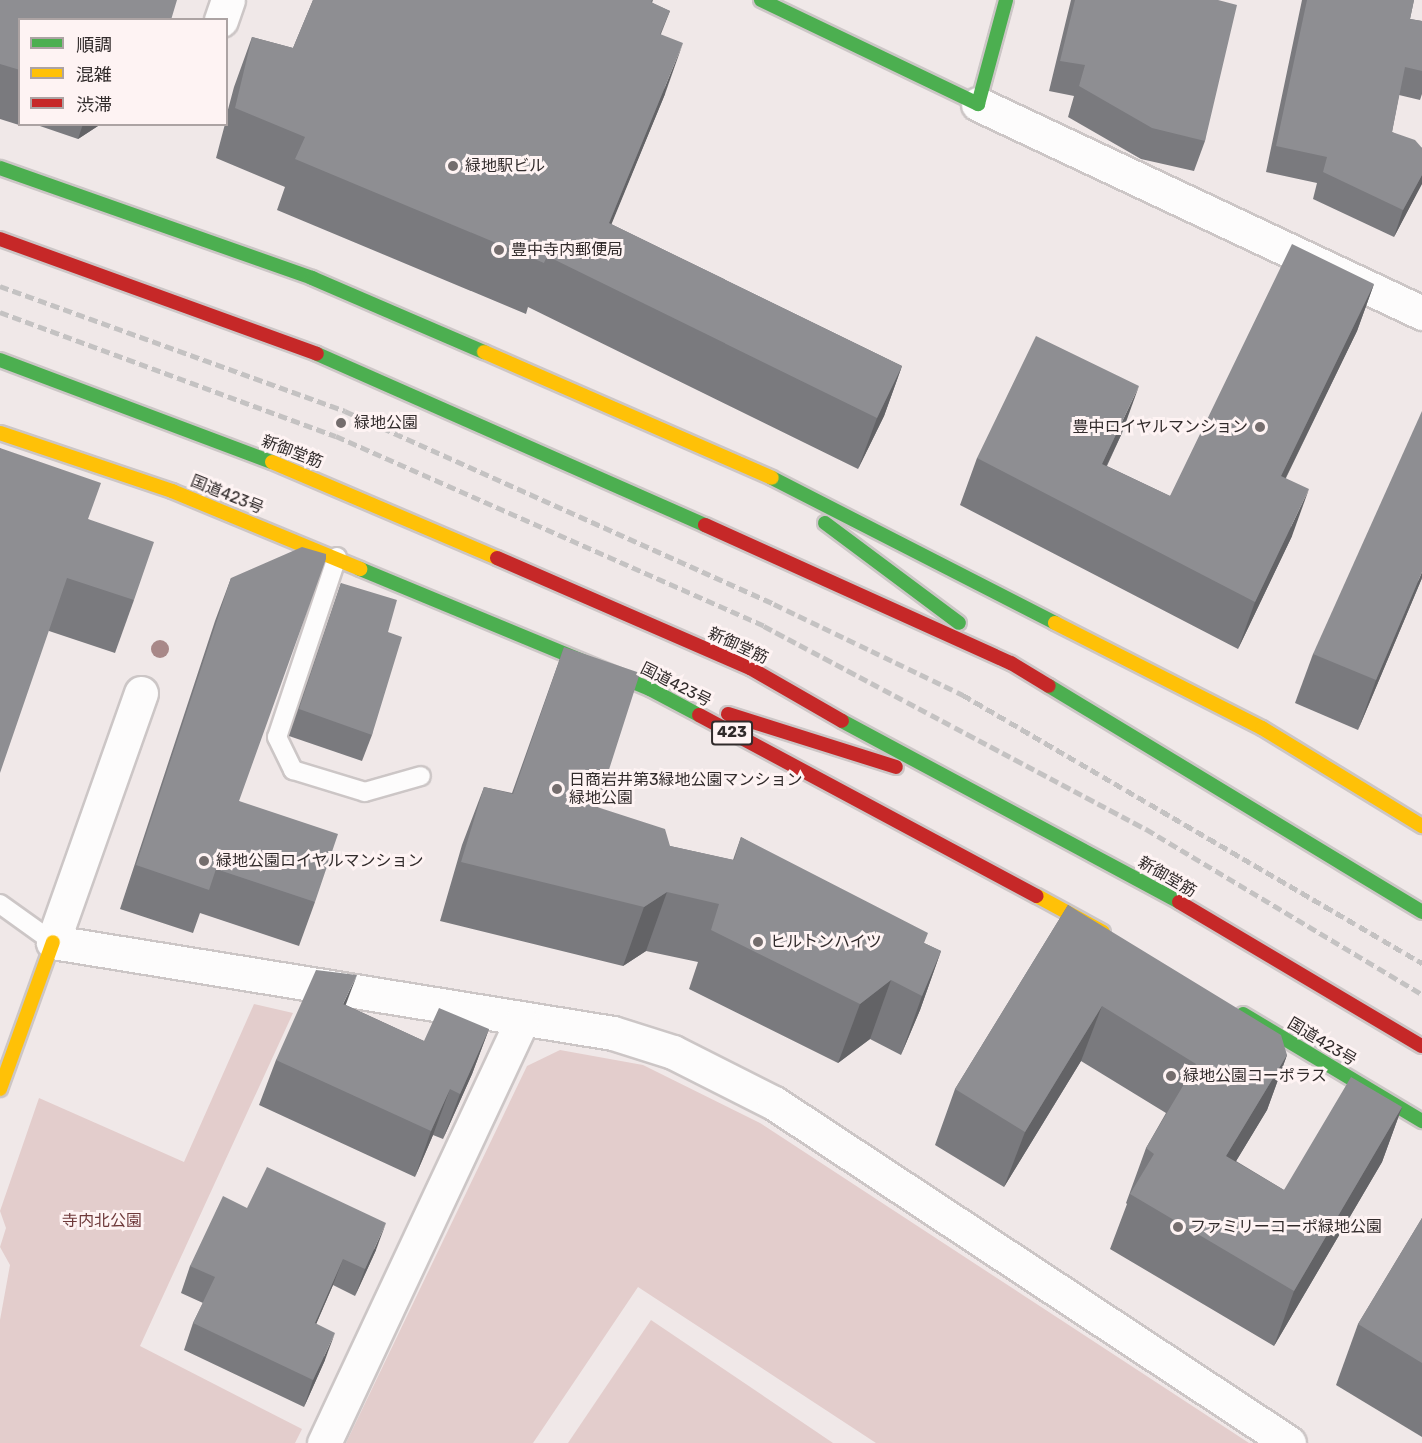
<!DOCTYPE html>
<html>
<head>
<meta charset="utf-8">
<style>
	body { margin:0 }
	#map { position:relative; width:1422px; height:1443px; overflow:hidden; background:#f0e8e8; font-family:Rubik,"Noto Sans JP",sans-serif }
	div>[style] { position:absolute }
	.green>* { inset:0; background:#e3cdcc }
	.roads { filter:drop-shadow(2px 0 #ccc6c6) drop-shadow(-2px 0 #ccc6c6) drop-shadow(0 2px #ccc6c6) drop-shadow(0 -2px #ccc6c6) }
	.lane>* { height:18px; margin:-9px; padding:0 9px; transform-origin:9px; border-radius:9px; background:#fdfcfc }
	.street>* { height:33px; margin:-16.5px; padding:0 16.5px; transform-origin:16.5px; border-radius:16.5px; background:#fdfcfc }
	.fast>* { height:14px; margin:-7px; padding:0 7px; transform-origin:7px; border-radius:7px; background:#4caf50 }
	.slow>* { height:14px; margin:-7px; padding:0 7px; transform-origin:7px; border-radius:7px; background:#ffc107 }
	.jam>* { height:14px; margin:-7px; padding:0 7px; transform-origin:7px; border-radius:7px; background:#c62828 }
	.rail>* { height:4.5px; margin-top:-2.25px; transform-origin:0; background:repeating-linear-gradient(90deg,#c4c2c2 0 9px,transparent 0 13.5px) }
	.trees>* { width:18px; height:18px; margin:-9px; border-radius:50%; background:#a88888 }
	.wall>* { inset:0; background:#7a7a7e }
	.shaded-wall>* { inset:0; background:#636366 }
	.building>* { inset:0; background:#8e8e92 }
	.dots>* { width:16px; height:16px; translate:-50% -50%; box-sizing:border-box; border:3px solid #fef3f3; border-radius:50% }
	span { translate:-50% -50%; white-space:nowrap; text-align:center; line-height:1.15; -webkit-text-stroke:6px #fef3f3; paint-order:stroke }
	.shield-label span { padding:2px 4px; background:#fef3f3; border:2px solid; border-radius:4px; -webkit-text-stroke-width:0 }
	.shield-label { font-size:15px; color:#312b2b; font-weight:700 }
	.poi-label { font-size:16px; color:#312b2b }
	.left { translate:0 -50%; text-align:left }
	.right { translate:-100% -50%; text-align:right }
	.street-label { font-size:16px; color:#312b2b }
	.park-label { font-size:16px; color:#6e393a }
	.legend { position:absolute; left:18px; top:18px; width:210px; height:108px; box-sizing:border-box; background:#fef3f3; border:2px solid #aca3a3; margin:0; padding:8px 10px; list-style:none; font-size:18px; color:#312b2b }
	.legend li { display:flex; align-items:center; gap:12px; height:30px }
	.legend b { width:30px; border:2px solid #aca3a3 }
</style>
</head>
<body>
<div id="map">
	<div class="green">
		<i style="clip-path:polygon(254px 1004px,293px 1013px,140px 1346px,302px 1429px,295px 1443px,0 1443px,0 1320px,10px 1265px,0 1247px,6px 1228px,0 1211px,39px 1098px,184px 1162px)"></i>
		<i style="clip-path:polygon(560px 1050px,643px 1065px,760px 1123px,1249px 1443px,876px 1443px,638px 1287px,533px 1443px,346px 1443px,527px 1066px)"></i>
		<i style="clip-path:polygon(651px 1320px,833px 1443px,568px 1443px)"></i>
	</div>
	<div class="roads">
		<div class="lane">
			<i style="left:337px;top:557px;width:190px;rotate:108.4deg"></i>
			<i style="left:277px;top:737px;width:37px;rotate:64deg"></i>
			<i style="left:293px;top:770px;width:75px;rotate:17deg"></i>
			<i style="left:365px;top:792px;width:58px;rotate:-15.9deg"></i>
			<i style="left:0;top:904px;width:65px;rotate:35.6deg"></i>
		</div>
		<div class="street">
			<i style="left:221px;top:20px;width:21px;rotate:-71deg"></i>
			<i style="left:978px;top:104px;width:491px;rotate:25.2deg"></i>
			<i style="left:141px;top:693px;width:264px;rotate:109.5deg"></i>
			<i style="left:53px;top:942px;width:567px;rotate:9.23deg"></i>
			<i style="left:613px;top:1033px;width:63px;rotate:17.6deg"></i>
			<i style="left:673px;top:1052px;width:113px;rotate:26.8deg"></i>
			<i style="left:774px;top:1103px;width:617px;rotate:33.43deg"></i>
			<i style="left:324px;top:1443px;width:465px;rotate:-64.9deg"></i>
		</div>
		<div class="fast">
			<i style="left:761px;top:0;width:241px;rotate:25.6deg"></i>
			<i style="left:978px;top:104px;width:108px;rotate:-74.9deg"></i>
			<i style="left:0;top:168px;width:331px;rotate:19.4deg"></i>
			<i style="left:312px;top:278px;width:187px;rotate:23.3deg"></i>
			<i style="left:317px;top:354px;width:424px;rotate:23.8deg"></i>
			<i style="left:0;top:360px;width:290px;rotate:20.6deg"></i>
			<i style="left:772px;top:478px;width:318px;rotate:27.1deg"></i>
			<i style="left:825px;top:523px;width:167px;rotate:36.7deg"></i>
			<i style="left:360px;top:569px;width:314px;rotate:22.5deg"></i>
			<i style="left:650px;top:689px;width:55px;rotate:28deg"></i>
			<i style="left:1049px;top:686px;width:436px;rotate:31.2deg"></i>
			<i style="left:842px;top:721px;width:383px;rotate:28.2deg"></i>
			<i style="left:1243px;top:1014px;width:209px;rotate:30.9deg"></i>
		</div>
		<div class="slow">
			<i style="left:484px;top:352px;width:314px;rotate:23.6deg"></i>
			<i style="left:0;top:433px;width:182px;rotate:18.6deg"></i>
			<i style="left:172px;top:491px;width:204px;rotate:22.5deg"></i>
			<i style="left:272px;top:462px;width:245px;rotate:23.1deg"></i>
			<i style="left:1055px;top:623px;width:232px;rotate:26.9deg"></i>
			<i style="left:1262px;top:728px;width:188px;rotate:31.5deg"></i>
			<i style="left:1037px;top:896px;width:75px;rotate:28.6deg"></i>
			<i style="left:0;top:1089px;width:156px;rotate:-70.2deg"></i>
		</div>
		<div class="jam">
			<i style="left:0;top:239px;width:337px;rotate:19.9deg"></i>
			<i style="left:705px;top:525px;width:336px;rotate:24.3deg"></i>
			<i style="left:1011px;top:663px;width:44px;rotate:31.2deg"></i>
			<i style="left:497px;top:558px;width:276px;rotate:23.5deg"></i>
			<i style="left:750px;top:668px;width:106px;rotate:29.9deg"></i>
			<i style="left:728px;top:714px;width:176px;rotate:17.5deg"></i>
			<i style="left:699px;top:715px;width:383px;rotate:28.2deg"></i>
			<i style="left:1179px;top:902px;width:282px;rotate:30.7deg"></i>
		</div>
	</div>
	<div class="rail">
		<i style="left:0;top:286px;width:367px;rotate:19.9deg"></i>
		<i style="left:345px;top:411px;width:470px;rotate:24.2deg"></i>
		<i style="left:774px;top:604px;width:210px;rotate:25.7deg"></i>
		<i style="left:963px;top:695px;width:532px;rotate:30.28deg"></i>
		<i style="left:0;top:312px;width:358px;rotate:20.3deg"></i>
		<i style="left:336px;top:436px;width:468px;rotate:23.9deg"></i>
		<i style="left:764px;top:626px;width:433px;rotate:28deg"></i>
		<i style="left:1146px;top:829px;width:322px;rotate:30.9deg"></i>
	</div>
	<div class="trees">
		<i style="left:160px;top:649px"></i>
	</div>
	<div class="wall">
		<i style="clip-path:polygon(0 0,20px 20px,19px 125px,0 119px)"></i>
		<i style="clip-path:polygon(313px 0,653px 0,652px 3px,670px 11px,661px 34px,665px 94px,611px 224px,902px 366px,884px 416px,858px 469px,528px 307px,526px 314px,277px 210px,285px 187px,216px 158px,225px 124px,226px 124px,226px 117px,234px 87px,252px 37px,293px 48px)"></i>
		<i style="clip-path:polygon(1071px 0,1218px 0,1205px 141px,1194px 171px,1141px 159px,1068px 117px,1074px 96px,1049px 91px)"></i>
		<i style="clip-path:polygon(1302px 0,1414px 0,1410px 19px,1422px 21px,1422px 94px,1420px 100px,1399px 95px,1392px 132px,1422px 148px,1422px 183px,1394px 237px,1313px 199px,1317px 183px,1266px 172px)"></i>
		<i style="clip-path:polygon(34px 124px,101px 124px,78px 139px)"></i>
		<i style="clip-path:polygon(1374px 284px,1357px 331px,1286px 478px,1292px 536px,1238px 649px,960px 505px,977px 458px,1122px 433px,1107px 466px,1170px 496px)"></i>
		<i style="clip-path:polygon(0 448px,88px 519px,134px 600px,115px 653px,49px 631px)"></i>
		<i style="clip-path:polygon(231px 578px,239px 801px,315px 902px,299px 946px,200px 913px,193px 933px,120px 909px,215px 621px)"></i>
		<i style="clip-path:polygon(1422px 578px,1358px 730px,1295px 703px,1313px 654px)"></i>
		<i style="clip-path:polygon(341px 583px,388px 632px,372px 735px,362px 761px,289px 736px)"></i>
		<i style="clip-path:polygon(564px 647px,597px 807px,670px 846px,733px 860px,741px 837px,924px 943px,941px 951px,920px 1010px,901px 1055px,870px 1039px,838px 1063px,689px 989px,698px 962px,646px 951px,623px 966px,440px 921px,462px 845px,484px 787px,512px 793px)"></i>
		<i style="clip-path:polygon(1068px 905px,1287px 1055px,1267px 1110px,1236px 1161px,1284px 1190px,1402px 1107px,1382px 1162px,1274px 1346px,1110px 1249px,1127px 1204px,1126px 1203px,1146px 1148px,1166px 1113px,1081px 1061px,1004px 1187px,935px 1145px,955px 1089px)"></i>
		<i style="clip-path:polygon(346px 1005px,424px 1041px,489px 1029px,472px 1074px,443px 1139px,433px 1135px,415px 1177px,259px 1105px,276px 1060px)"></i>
		<i style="clip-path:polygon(247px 1208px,376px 1250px,355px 1296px,333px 1285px,316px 1324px,325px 1360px,304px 1407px,184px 1350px,193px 1323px,203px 1303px,181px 1293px,190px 1266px)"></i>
		<i style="clip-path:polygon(1422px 1218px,1422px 1437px,1336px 1385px,1358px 1324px)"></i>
	</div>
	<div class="shaded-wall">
		<i style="clip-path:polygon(683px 43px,665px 94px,591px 274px,609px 223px)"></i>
		<i style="clip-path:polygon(83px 124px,101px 124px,78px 139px)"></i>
		<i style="clip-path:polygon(1422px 175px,1422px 184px,1394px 237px,1403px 210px)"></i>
		<i style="clip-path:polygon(1374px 284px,1357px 331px,1264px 522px,1281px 476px)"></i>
		<i style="clip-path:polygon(902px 366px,884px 416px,858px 469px,877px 418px)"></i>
		<i style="clip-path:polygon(1139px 386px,1122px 433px,1085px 510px,1102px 464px)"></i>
		<i style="clip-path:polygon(1309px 489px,1292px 536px,1238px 649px,1255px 602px)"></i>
		<i style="clip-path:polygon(1422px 572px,1422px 578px,1358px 730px,1376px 680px)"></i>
		<i style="clip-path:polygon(667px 892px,646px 951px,623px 966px,644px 907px)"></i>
		<i style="clip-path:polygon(941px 951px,920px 1010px,901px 1055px,922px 996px)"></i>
		<i style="clip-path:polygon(357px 975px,340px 1020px,343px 1004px)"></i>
		<i style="clip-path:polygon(891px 980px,870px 1039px,838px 1063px,860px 1004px)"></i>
		<i style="clip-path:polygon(1102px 1006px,1081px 1061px,1004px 1187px,1025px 1132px)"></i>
		<i style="clip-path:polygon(489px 1029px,472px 1074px,443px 1139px,460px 1094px)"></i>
		<i style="clip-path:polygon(1287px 1055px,1267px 1110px,1206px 1211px,1226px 1156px)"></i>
		<i style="clip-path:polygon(450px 1089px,433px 1135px,415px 1177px,431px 1131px)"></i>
		<i style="clip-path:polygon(1402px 1107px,1382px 1162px,1274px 1346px,1294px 1291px)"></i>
		<i style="clip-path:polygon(386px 1223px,376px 1250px,355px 1296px,365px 1269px)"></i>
		<i style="clip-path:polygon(343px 1259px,333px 1285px,305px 1350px,315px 1323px)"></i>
		<i style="clip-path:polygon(335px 1333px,325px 1360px,304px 1407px,313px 1380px)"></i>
	</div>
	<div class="building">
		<i style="clip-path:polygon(0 0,177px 0,171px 20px,20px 20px,20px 70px,0 64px)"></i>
		<i style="clip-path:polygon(313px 0,652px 0,651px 2px,670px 11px,660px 34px,683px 43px,609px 223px,902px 366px,877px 418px,547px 256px,544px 263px,295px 159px,305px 137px,235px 108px,252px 37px,293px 48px)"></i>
		<i style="clip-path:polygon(1075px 0,1218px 0,1237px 5px,1205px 141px,1152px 128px,1079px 86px,1085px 65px,1060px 61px)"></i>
		<i style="clip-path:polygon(1307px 0,1414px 0,1410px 19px,1422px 21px,1422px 71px,1405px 67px,1392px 132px,1415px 140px,1422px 148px,1422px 175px,1403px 210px,1323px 172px,1327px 157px,1276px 146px)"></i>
		<i style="clip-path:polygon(1292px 244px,1374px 284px,1281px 476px,1309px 489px,1255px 602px,977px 458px,1036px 336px,1139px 386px,1102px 464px,1170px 496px)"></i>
		<i style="clip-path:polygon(1422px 411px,1422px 572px,1376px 680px,1313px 654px)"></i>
		<i style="clip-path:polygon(0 448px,101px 483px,88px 519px,154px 542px,134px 600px,67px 578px,0 773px)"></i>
		<i style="clip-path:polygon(302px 547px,326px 554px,326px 559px,239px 801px,338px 834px,315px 902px,216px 869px,209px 890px,136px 865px,231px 578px)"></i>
		<i style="clip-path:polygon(341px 583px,397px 600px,388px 632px,402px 637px,372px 735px,299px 709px)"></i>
		<i style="clip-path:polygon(564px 647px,640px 673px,597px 807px,665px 829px,670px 846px,734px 860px,741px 837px,928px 933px,924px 943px,941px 951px,922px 996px,891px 980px,860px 1004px,711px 930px,719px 904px,667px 892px,644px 907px,461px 862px,484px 787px,513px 794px)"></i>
		<i style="clip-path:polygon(1068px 905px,1281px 1035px,1287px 1055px,1226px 1156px,1284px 1190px,1351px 1077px,1402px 1107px,1294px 1291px,1130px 1194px,1154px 1154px,1146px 1148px,1196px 1064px,1102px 1006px,1025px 1132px,955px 1089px)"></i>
		<i style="clip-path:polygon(316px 970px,357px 975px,343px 1004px,424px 1041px,439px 1008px,489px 1029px,460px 1094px,450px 1089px,431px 1131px,276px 1060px)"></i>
		<i style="clip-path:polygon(267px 1167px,386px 1223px,365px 1269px,343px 1259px,315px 1323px,335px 1333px,313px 1380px,193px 1323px,215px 1277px,190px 1266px,223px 1196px,247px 1208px)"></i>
		<i style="clip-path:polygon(1422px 1218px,1422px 1363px,1358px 1324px)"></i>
	</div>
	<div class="dots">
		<i style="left:453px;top:166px;background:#746d6d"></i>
		<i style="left:499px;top:250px;background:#746d6d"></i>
		<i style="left:341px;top:423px;background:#746d6d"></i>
		<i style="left:1260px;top:427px;background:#746d6d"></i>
		<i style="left:557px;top:789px;background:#746d6d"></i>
		<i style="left:204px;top:861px;background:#746d6d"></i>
		<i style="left:758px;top:942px;background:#746d6d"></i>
		<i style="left:1171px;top:1076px;background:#746d6d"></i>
		<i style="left:1178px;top:1227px;background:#746d6d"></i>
	</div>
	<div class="shield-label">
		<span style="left:732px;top:733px">423</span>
	</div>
	<div class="poi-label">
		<span class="left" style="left:465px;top:166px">緑地駅ビル</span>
		<span class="left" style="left:511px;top:250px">豊中寺内郵便局</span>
		<span class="left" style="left:354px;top:423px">緑地公園</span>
		<span class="right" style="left:1248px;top:427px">豊中ロイヤルマンション</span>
		<span class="left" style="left:569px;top:789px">日商岩井第3緑地公園マンション<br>緑地公園</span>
		<span class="left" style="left:216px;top:861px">緑地公園ロイヤルマンション</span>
		<span class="left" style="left:770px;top:942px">ヒルトンハイツ</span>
		<span class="left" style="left:1183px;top:1076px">緑地公園コーポラス</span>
		<span class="left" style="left:1190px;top:1227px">ファミリーコーポ緑地公園</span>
	</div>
	<div class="street-label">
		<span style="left:292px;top:452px;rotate:21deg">新御堂筋</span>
		<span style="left:227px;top:495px;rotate:22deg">国道423号</span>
		<span style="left:738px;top:646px;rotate:25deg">新御堂筋</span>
		<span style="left:676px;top:685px;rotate:27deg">国道423号</span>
		<span style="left:1167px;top:877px;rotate:30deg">新御堂筋</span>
		<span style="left:1322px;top:1042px;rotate:31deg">国道423号</span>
	</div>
	<div class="park-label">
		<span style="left:102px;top:1221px">寺内北公園</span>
	</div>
	<ul class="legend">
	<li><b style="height:8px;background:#4caf50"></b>順調</li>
	<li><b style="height:8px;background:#ffc107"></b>混雑</li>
	<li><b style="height:8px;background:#c62828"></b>渋滞</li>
	</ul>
</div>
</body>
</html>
